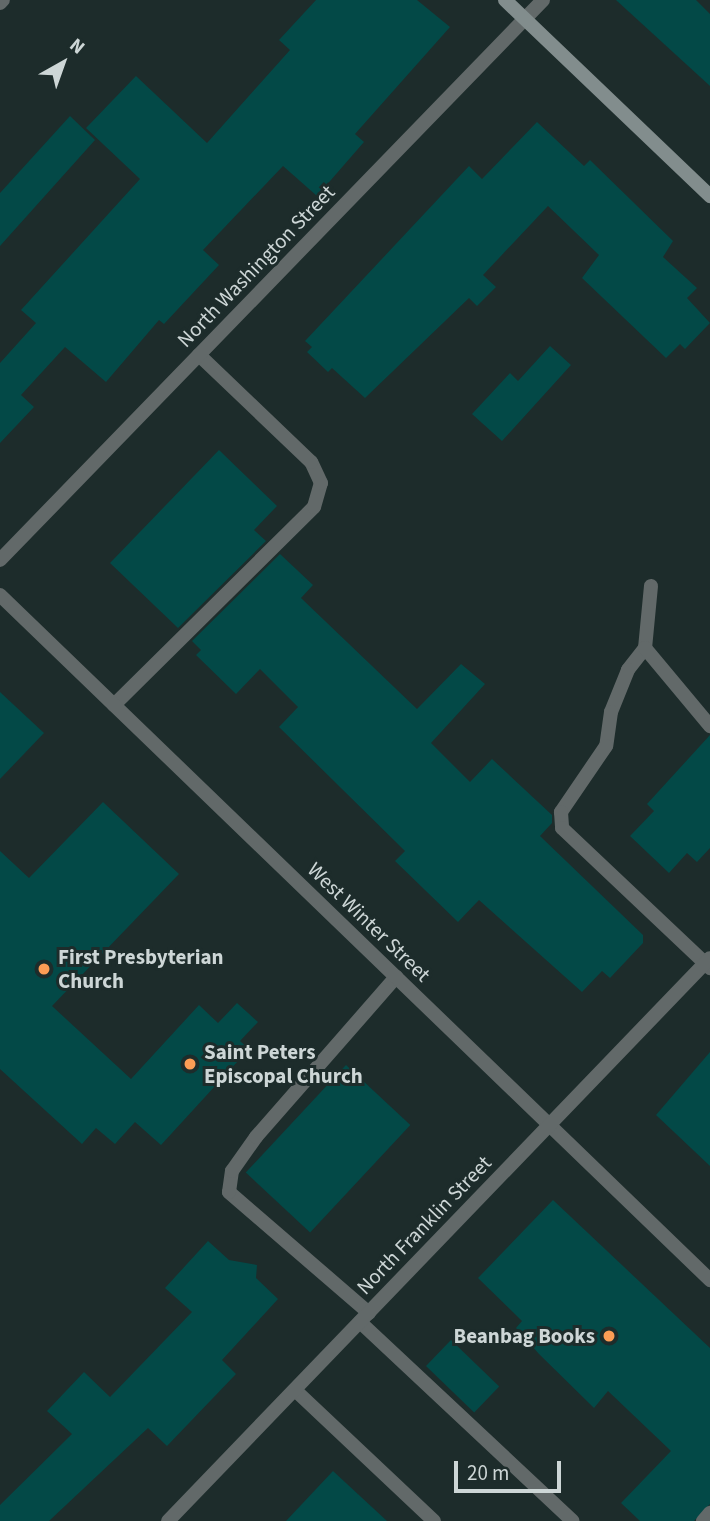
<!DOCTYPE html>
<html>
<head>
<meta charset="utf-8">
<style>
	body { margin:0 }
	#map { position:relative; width:710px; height:1521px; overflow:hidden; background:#1d2c2b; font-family:"Source Sans 3",sans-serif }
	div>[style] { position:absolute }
	.building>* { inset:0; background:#034947; transform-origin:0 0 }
	.lane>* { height:14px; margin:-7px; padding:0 7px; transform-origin:7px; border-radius:7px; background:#626969 }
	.street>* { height:14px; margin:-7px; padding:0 7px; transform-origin:7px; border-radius:7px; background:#626969 }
	.secondary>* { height:14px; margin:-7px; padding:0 7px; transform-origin:7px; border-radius:7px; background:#828d8d }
	.dots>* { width:19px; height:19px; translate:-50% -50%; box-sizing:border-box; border:4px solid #1d2c2b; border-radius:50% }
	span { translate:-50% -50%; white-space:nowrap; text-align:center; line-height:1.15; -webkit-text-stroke:6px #1d2c2b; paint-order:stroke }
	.street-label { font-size:21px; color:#cdd6d6 }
	.poi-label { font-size:21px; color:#cdd6d6; font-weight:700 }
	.left { translate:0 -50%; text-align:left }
	.right { translate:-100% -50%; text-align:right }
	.north { position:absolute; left:28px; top:28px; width:70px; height:70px; -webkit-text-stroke:5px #1d2c2b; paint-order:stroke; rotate:40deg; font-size:19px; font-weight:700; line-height:28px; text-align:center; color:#cdd6d6 }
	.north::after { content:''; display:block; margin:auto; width:24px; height:32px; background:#cdd6d6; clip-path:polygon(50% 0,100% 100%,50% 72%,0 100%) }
	.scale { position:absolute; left:454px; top:1461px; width:107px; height:32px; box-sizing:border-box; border:4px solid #cdd6d6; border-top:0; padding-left:9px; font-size:21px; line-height:24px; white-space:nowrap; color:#cdd6d6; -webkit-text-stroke:5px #1d2c2b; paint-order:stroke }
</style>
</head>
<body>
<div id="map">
	<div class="building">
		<i style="clip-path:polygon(316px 0,417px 0,450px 27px,355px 134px,364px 142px,317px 196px,283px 166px,203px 250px,219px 265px,164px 324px,159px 320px,106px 382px,65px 347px,21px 395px,34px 407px,0 443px,0 363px,36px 323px,21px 310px,140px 179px,86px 128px,136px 76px,207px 143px,290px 50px,279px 40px)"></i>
		<i style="clip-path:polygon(616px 0,696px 0,710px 14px,710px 86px)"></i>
		<i style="clip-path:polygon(70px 116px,95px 140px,0 246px,0 193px)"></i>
		<i style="clip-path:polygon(537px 122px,584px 166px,590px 160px,673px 241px,663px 257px,697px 288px,687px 298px,710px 323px,685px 349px,680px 344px,666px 358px,582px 278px,599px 255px,548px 206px,483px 275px,496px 287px,477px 306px,469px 298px,365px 398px,332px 368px,328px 372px,307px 352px,312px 347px,305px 341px,469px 166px,482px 179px)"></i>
		<i style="clip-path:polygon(550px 346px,571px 365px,502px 441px,472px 414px,510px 373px,518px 381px)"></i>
		<i style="clip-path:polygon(219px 450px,277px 506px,254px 530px,266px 541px,178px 628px,110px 563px)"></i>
		<i style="clip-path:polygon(280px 554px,313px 585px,301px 598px,417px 709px,461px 664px,485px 684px,431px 743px,470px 782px,492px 759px,552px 815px,552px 823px,540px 836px,643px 935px,643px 943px,610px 978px,602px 971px,582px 992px,479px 900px,458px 922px,395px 861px,405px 851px,279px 727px,298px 707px,260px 669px,236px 694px,196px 655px,201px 650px,192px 641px)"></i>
		<i style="clip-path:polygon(0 692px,44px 733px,0 779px)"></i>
		<i style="clip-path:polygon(710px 735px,710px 848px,697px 862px,687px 853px,669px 873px,630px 836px,654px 811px,647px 804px)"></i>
		<i style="clip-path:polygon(103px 802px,179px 874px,52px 1006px,131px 1079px,199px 1005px,218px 1023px,237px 1003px,258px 1022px,240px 1041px,249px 1049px,161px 1145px,135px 1122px,115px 1144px,96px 1128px,82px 1144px,0 1069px,0 851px,29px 878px)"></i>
		<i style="clip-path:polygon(710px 1052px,710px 1166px,656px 1115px)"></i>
		<i style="left:346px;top:1065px;width:88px;height:147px;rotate:43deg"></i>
		<i style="clip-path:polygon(553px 1200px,710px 1348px,710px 1504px,694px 1521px,640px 1521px,621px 1503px,671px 1451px,608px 1391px,594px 1408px,539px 1354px,516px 1328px,522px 1321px,478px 1278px)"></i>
		<i style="clip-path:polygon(208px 1241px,229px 1260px,257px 1265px,256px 1278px,278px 1299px,222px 1360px,236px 1374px,167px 1446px,148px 1428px,49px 1521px,0 1521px,0 1505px,72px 1434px,47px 1411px,84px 1372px,110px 1397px,192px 1312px,165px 1288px)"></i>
		<i style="left:451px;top:1340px;width:67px;height:36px;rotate:44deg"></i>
		<i style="clip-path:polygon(333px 1471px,387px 1521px,286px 1521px)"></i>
	</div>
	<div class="lane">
		<i style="left:0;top:3px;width:4px;rotate:-45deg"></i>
		<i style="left:651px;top:586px;width:62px;rotate:95.5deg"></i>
		<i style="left:645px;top:648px;width:28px;rotate:128deg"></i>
		<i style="left:628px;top:670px;width:45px;rotate:112deg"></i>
		<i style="left:611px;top:712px;width:34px;rotate:98deg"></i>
		<i style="left:606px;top:746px;width:80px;rotate:124.3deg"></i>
		<i style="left:561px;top:812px;width:16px;rotate:86deg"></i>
		<i style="left:562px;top:828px;width:204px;rotate:43.4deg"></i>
		<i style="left:645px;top:648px;width:102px;rotate:50.2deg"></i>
		<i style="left:114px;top:705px;width:281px;rotate:-44.7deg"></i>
		<i style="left:314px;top:507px;width:25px;rotate:-74deg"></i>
		<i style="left:321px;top:483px;width:23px;rotate:-115deg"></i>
		<i style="left:311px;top:462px;width:155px;rotate:-136.3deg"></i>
		<i style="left:369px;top:1313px;width:185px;rotate:-139.2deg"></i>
		<i style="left:229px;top:1192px;width:21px;rotate:-82deg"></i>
		<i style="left:232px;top:1171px;width:42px;rotate:-54.8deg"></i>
		<i style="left:256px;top:1137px;width:213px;rotate:-48.8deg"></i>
		<i style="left:360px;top:1322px;width:291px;rotate:43.1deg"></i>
		<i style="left:295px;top:1390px;width:191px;rotate:43.3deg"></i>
		<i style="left:703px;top:1521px;width:11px;rotate:-49deg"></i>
	</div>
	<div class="street">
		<i style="left:0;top:560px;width:780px;rotate:-45.88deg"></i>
		<i style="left:0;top:595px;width:987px;rotate:43.97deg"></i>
		<i style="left:168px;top:1521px;width:781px;rotate:-46.09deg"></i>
	</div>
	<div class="secondary">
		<i style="left:505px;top:0;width:284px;rotate:43.7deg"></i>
	</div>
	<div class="dots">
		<i style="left:44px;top:969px;background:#fd9d55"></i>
		<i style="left:190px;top:1064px;background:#fd9d55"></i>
		<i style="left:609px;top:1336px;background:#fd9d55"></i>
	</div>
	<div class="street-label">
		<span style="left:256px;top:266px;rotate:-46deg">North Washington Street</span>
		<span style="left:369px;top:922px;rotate:44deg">West Winter Street</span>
		<span style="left:424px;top:1225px;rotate:-46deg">North Franklin Street</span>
	</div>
	<div class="poi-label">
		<span class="left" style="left:58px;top:969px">First Presbyterian<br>Church</span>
		<span class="left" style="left:204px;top:1064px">Saint Peters<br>Episcopal Church</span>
		<span class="right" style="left:595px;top:1336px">Beanbag Books</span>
	</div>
	<div class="north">N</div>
	<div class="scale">20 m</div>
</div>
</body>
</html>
